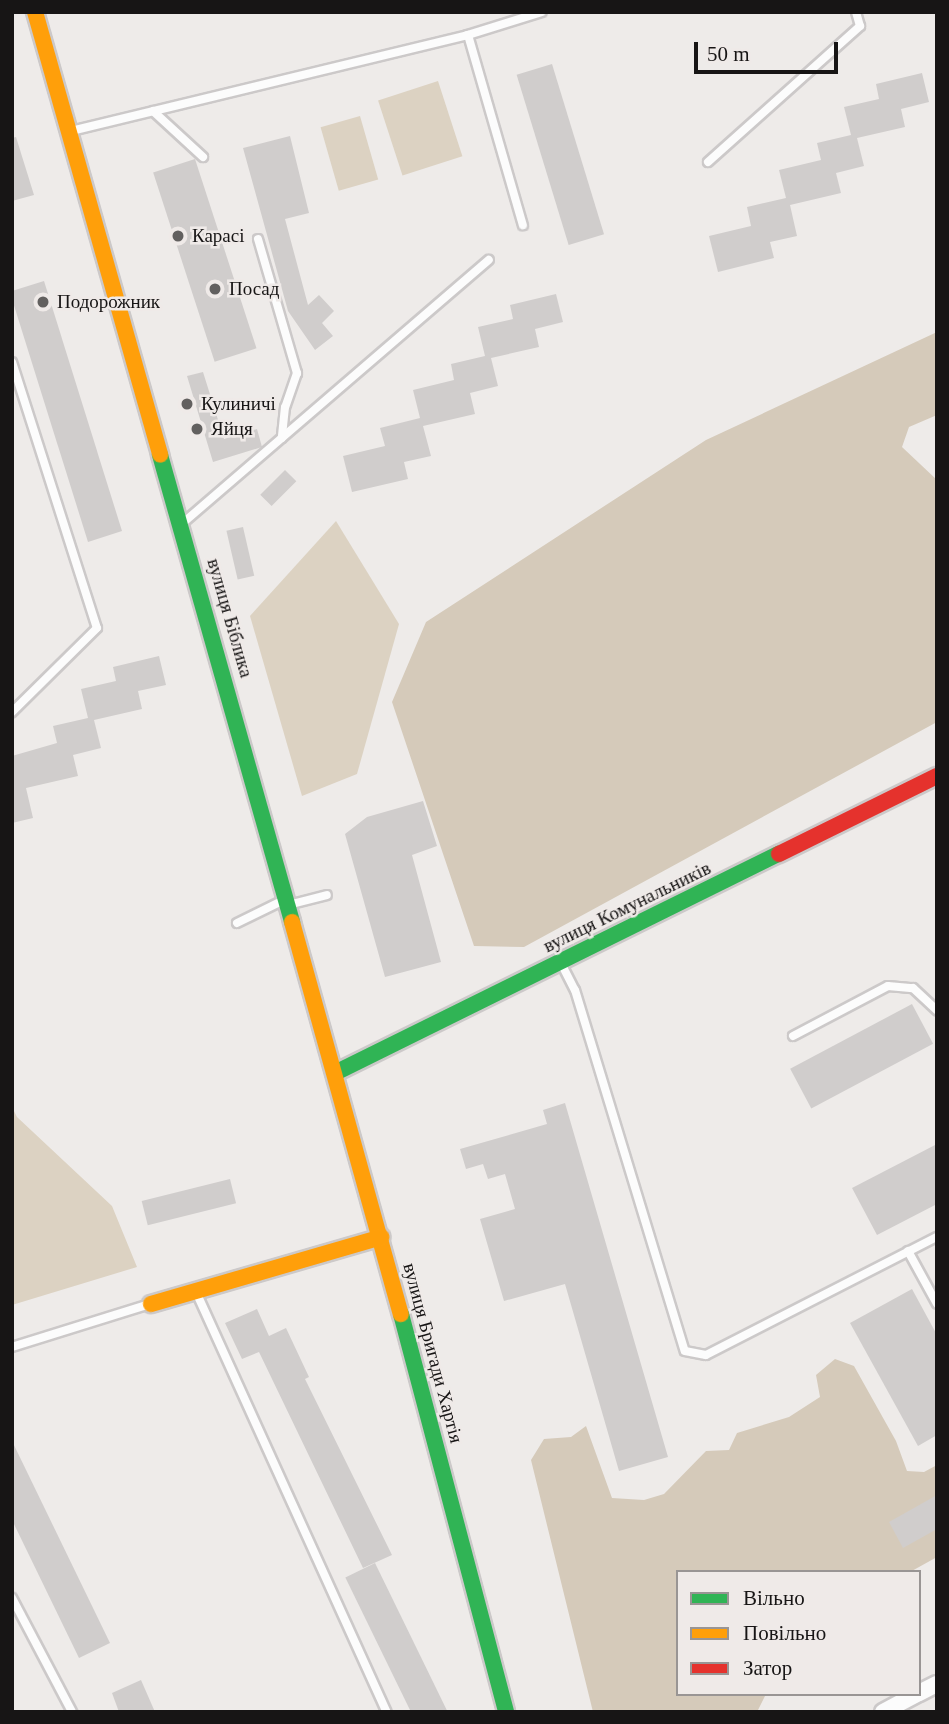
<!DOCTYPE html>
<html>
<head>
<meta charset="utf-8">
<style>
	body { margin:0 }
	#map { position:relative; width:949px; height:1724px; overflow:hidden; background:#eeebe9; font-family:"Times New Roman",serif }
	div>[style] { position:absolute }
	.green>* { inset:0; background:#dcd2c2; transform-origin:0 0 }
	.forest>* { inset:0; background:#d5caba }
	.building>* { inset:0; background:#d0cdcc; transform-origin:0 0 }
	.roads { filter:drop-shadow(2px 0 #ccc9c9) drop-shadow(-2px 0 #ccc9c9) drop-shadow(0 2px #ccc9c9) drop-shadow(0 -2px #ccc9c9) }
	.lane>* { height:8px; margin:-4px; padding:0 4px; transform-origin:4px; border-radius:4px; background:#fcfcfc }
	.street>* { height:16px; margin:-8px; padding:0 8px; transform-origin:8px; border-radius:8px; background:#fcfcfc }
	.fast>* { height:16px; margin:-8px; padding:0 8px; transform-origin:8px; border-radius:8px; background:#30b455 }
	.slow>* { height:16px; margin:-8px; padding:0 8px; transform-origin:8px; border-radius:8px; background:#ff9f0a }
	.jam>* { height:16px; margin:-8px; padding:0 8px; transform-origin:8px; border-radius:8px; background:#e5322d }
	.dots>* { width:19px; height:19px; translate:-50% -50%; box-sizing:border-box; border:4px solid #efeae8; border-radius:50% }
	span { translate:-50% -50%; white-space:nowrap; text-align:center; line-height:1.15; -webkit-text-stroke:5px #efeae8; paint-order:stroke }
	.poi-label { font-size:19px; color:#171515 }
	.left { translate:0 -50%; text-align:left }
	.street-label { font-size:19px; color:#171515 }
	.frame { position:absolute; inset:0; border:14px solid #171515; pointer-events:none }
	.legend { position:absolute; left:676px; top:1570px; width:245px; height:126px; box-sizing:border-box; background:#efeae8; border:2px solid #999594; margin:0; padding:9px 12px; list-style:none; font-size:21px; color:#171515 }
	.legend li { display:flex; align-items:center; gap:14px; height:35px }
	.legend b { width:35px; border:2px solid #999594 }
	.scale { position:absolute; left:694px; top:42px; width:144px; height:32px; box-sizing:border-box; border:4px solid #171515; border-top:0; padding-left:9px; font-size:21px; line-height:24px; white-space:nowrap; color:#171515; -webkit-text-stroke:5px #efeae8; paint-order:stroke }
</style>
</head>
<body>
<div id="map">
	<div class="green">
		<i style="left:438px;top:81px;width:79px;height:63px;rotate:72deg"></i>
		<i style="left:360px;top:116px;width:66px;height:41px;rotate:74deg"></i>
		<i style="clip-path:polygon(336px 521px,399px 624px,357px 774px,302px 796px,250px 616px)"></i>
		<i style="clip-path:polygon(12px 1107px,17px 1117px,112px 1206px,137px 1267px,12px 1305px)"></i>
	</div>
	<div class="forest">
		<i style="clip-path:polygon(937px 332px,937px 415px,909px 427px,902px 447px,937px 480px,937px 722px,524px 947px,474px 946px,392px 702px,426px 622px,706px 440px)"></i>
		<i style="clip-path:polygon(835px 1359px,854px 1366px,896px 1441px,907px 1471px,924px 1472px,937px 1465px,937px 1557px,910px 1572px,678px 1572px,678px 1694px,766px 1694px,757px 1712px,593px 1712px,531px 1460px,544px 1439px,571px 1437px,586px 1426px,612px 1498px,644px 1500px,664px 1494px,706px 1451px,729px 1450px,737px 1433px,789px 1417px,820px 1397px,816px 1375px)"></i>
	</div>
	<div class="building">
		<i style="left:552px;top:64px;width:178px;height:37px;rotate:73deg"></i>
		<i style="clip-path:polygon(922px 73px,929px 102px,901px 109px,905px 127px,857px 138px,864px 166px,836px 173px,841px 193px,790px 205px,797px 236px,770px 242px,774px 258px,718px 272px,709px 236px,751px 226px,747px 207px,786px 198px,779px 170px,821px 160px,817px 143px,851px 135px,844px 107px,879px 99px,876px 84px)"></i>
		<i style="clip-path:polygon(290px 136px,309px 213px,285px 219px,308px 305px,319px 295px,334px 311px,322px 323px,333px 336px,315px 350px,288px 311px,243px 148px)"></i>
		<i style="clip-path:polygon(16px 137px,34px 195px,12px 201px,12px 138px)"></i>
		<i style="left:195px;top:159px;width:199px;height:44px;rotate:72deg"></i>
		<i style="clip-path:polygon(44px 281px,122px 531px,88px 542px,12px 299px,12px 291px)"></i>
		<i style="clip-path:polygon(556px 294px,563px 322px,535px 329px,539px 347px,491px 358px,498px 386px,470px 393px,475px 414px,423px 426px,431px 456px,404px 462px,408px 479px,352px 492px,343px 456px,385px 446px,380px 428px,420px 418px,413px 390px,454px 380px,451px 364px,485px 356px,478px 327px,513px 319px,510px 305px)"></i>
		<i style="clip-path:polygon(203px 372px,224px 439px,257px 429px,262px 447px,213px 462px,187px 376px)"></i>
		<i style="left:285px;top:470px;width:16px;height:35px;rotate:45deg"></i>
		<i style="left:243px;top:527px;width:50px;height:17px;rotate:77deg"></i>
		<i style="clip-path:polygon(159px 656px,166px 685px,138px 691px,142px 709px,94px 720px,101px 748px,73px 755px,78px 776px,26px 788px,33px 818px,12px 823px,12px 756px,57px 743px,53px 726px,88px 718px,81px 689px,116px 681px,113px 667px)"></i>
		<i style="clip-path:polygon(423px 801px,437px 846px,412px 855px,441px 962px,385px 977px,345px 834px,367px 817px)"></i>
		<i style="left:912px;top:1004px;width:45px;height:138px;rotate:62deg"></i>
		<i style="clip-path:polygon(565px 1103px,668px 1457px,619px 1471px,565px 1284px,504px 1301px,480px 1219px,515px 1209px,505px 1174px,488px 1179px,483px 1164px,466px 1169px,460px 1149px,547px 1124px,543px 1110px)"></i>
		<i style="clip-path:polygon(937px 1144px,937px 1204px,877px 1235px,852px 1188px)"></i>
		<i style="left:230px;top:1179px;width:25px;height:91px;rotate:76deg"></i>
		<i style="clip-path:polygon(912px 1289px,937px 1335px,937px 1435px,918px 1446px,850px 1323px)"></i>
		<i style="clip-path:polygon(257px 1309px,269px 1336px,286px 1328px,309px 1377px,305px 1379px,392px 1555px,363px 1568px,259px 1352px,242px 1359px,225px 1323px)"></i>
		<i style="clip-path:polygon(12px 1441px,110px 1643px,79px 1658px,12px 1520px)"></i>
		<i style="clip-path:polygon(937px 1495px,937px 1529px,903px 1548px,889px 1522px)"></i>
		<i style="left:375px;top:1563px;width:165px;height:33px;rotate:64deg"></i>
		<i style="clip-path:polygon(141px 1680px,155px 1712px,119px 1712px,112px 1693px)"></i>
	</div>
	<div class="roads">
		<div class="lane">
			<i style="left:468px;top:35px;width:198px;rotate:73.9deg"></i>
			<i style="left:153px;top:111px;width:68px;rotate:42.6deg"></i>
			<i style="left:71px;top:131px;width:408px;rotate:-13.6deg"></i>
			<i style="left:468px;top:35px;width:77px;rotate:-17.3deg"></i>
			<i style="left:708px;top:162px;width:204px;rotate:-41.8deg"></i>
			<i style="left:860px;top:26px;width:15px;rotate:-106deg"></i>
			<i style="left:258px;top:239px;width:140px;rotate:73.8deg"></i>
			<i style="left:297px;top:373px;width:36px;rotate:109deg"></i>
			<i style="left:285px;top:407px;width:31px;rotate:96deg"></i>
			<i style="left:12px;top:362px;width:279px;rotate:72.3deg"></i>
			<i style="left:97px;top:628px;width:120px;rotate:135.3deg"></i>
			<i style="left:184px;top:522px;width:402px;rotate:-40.7deg"></i>
			<i style="left:288px;top:905px;width:40px;rotate:-14.4deg"></i>
			<i style="left:237px;top:923px;width:52px;rotate:-26.1deg"></i>
			<i style="left:562px;top:965px;width:28px;rotate:63deg"></i>
			<i style="left:575px;top:990px;width:377px;rotate:73.1deg"></i>
			<i style="left:685px;top:1351px;width:21px;rotate:11deg"></i>
			<i style="left:706px;top:1355px;width:259px;rotate:-27.1deg"></i>
			<i style="left:793px;top:1036px;width:107px;rotate:-27.8deg"></i>
			<i style="left:888px;top:986px;width:25px;rotate:5deg"></i>
			<i style="left:913px;top:988px;width:33px;rotate:43deg"></i>
			<i style="left:908px;top:1251px;width:60px;rotate:61.3deg"></i>
			<i style="left:197px;top:1294px;width:459px;rotate:65.6deg"></i>
			<i style="left:12px;top:1347px;width:145px;rotate:-17.3deg"></i>
			<i style="left:12px;top:1598px;width:129px;rotate:62.2deg"></i>
		</div>
		<div class="street">
			<i style="left:919px;top:1693px;width:20px;rotate:-27deg"></i>
			<i style="left:883px;top:1712px;width:38px;rotate:-28deg"></i>
		</div>
		<div class="fast">
			<i style="left:160px;top:455px;width:485px;rotate:74.2deg"></i>
			<i style="left:335px;top:1073px;width:495px;rotate:-26.3deg"></i>
			<i style="left:401px;top:1314px;width:412px;rotate:75.2deg"></i>
		</div>
		<div class="slow">
			<i style="left:35px;top:12px;width:460px;rotate:74.2deg"></i>
			<i style="left:292px;top:922px;width:407px;rotate:74.5deg"></i>
			<i style="left:151px;top:1304px;width:240px;rotate:-16.2deg"></i>
		</div>
		<div class="jam">
			<i style="left:779px;top:854px;width:176px;rotate:-26.3deg"></i>
		</div>
	</div>
	<div class="dots">
		<i style="left:178px;top:236px;background:#62605f"></i>
		<i style="left:215px;top:289px;background:#62605f"></i>
		<i style="left:43px;top:302px;background:#62605f"></i>
		<i style="left:187px;top:404px;background:#62605f"></i>
		<i style="left:197px;top:429px;background:#62605f"></i>
	</div>
	<div class="poi-label">
		<span class="left" style="left:192px;top:236px">Карасі</span>
		<span class="left" style="left:229px;top:289px">Посад</span>
		<span class="left" style="left:57px;top:302px">Подорожник</span>
		<span class="left" style="left:201px;top:404px">Кулиничі</span>
		<span class="left" style="left:211px;top:429px">Яйця</span>
	</div>
	<div class="street-label">
		<span style="left:230px;top:618px;rotate:74deg">вулиця Біблика</span>
		<span style="left:627px;top:907px;rotate:-26deg">вулиця Комунальників</span>
		<span style="left:433px;top:1353px;rotate:75deg">вулиця Бригади Хартія</span>
	</div>
	<div class="frame"></div>
	<ul class="legend">
	<li><b style="height:9px;background:#30b455"></b>Вільно</li>
	<li><b style="height:9px;background:#ff9f0a"></b>Повільно</li>
	<li><b style="height:9px;background:#e5322d"></b>Затор</li>
	</ul>
	<div class="scale">50 m</div>
</div>
</body>
</html>
